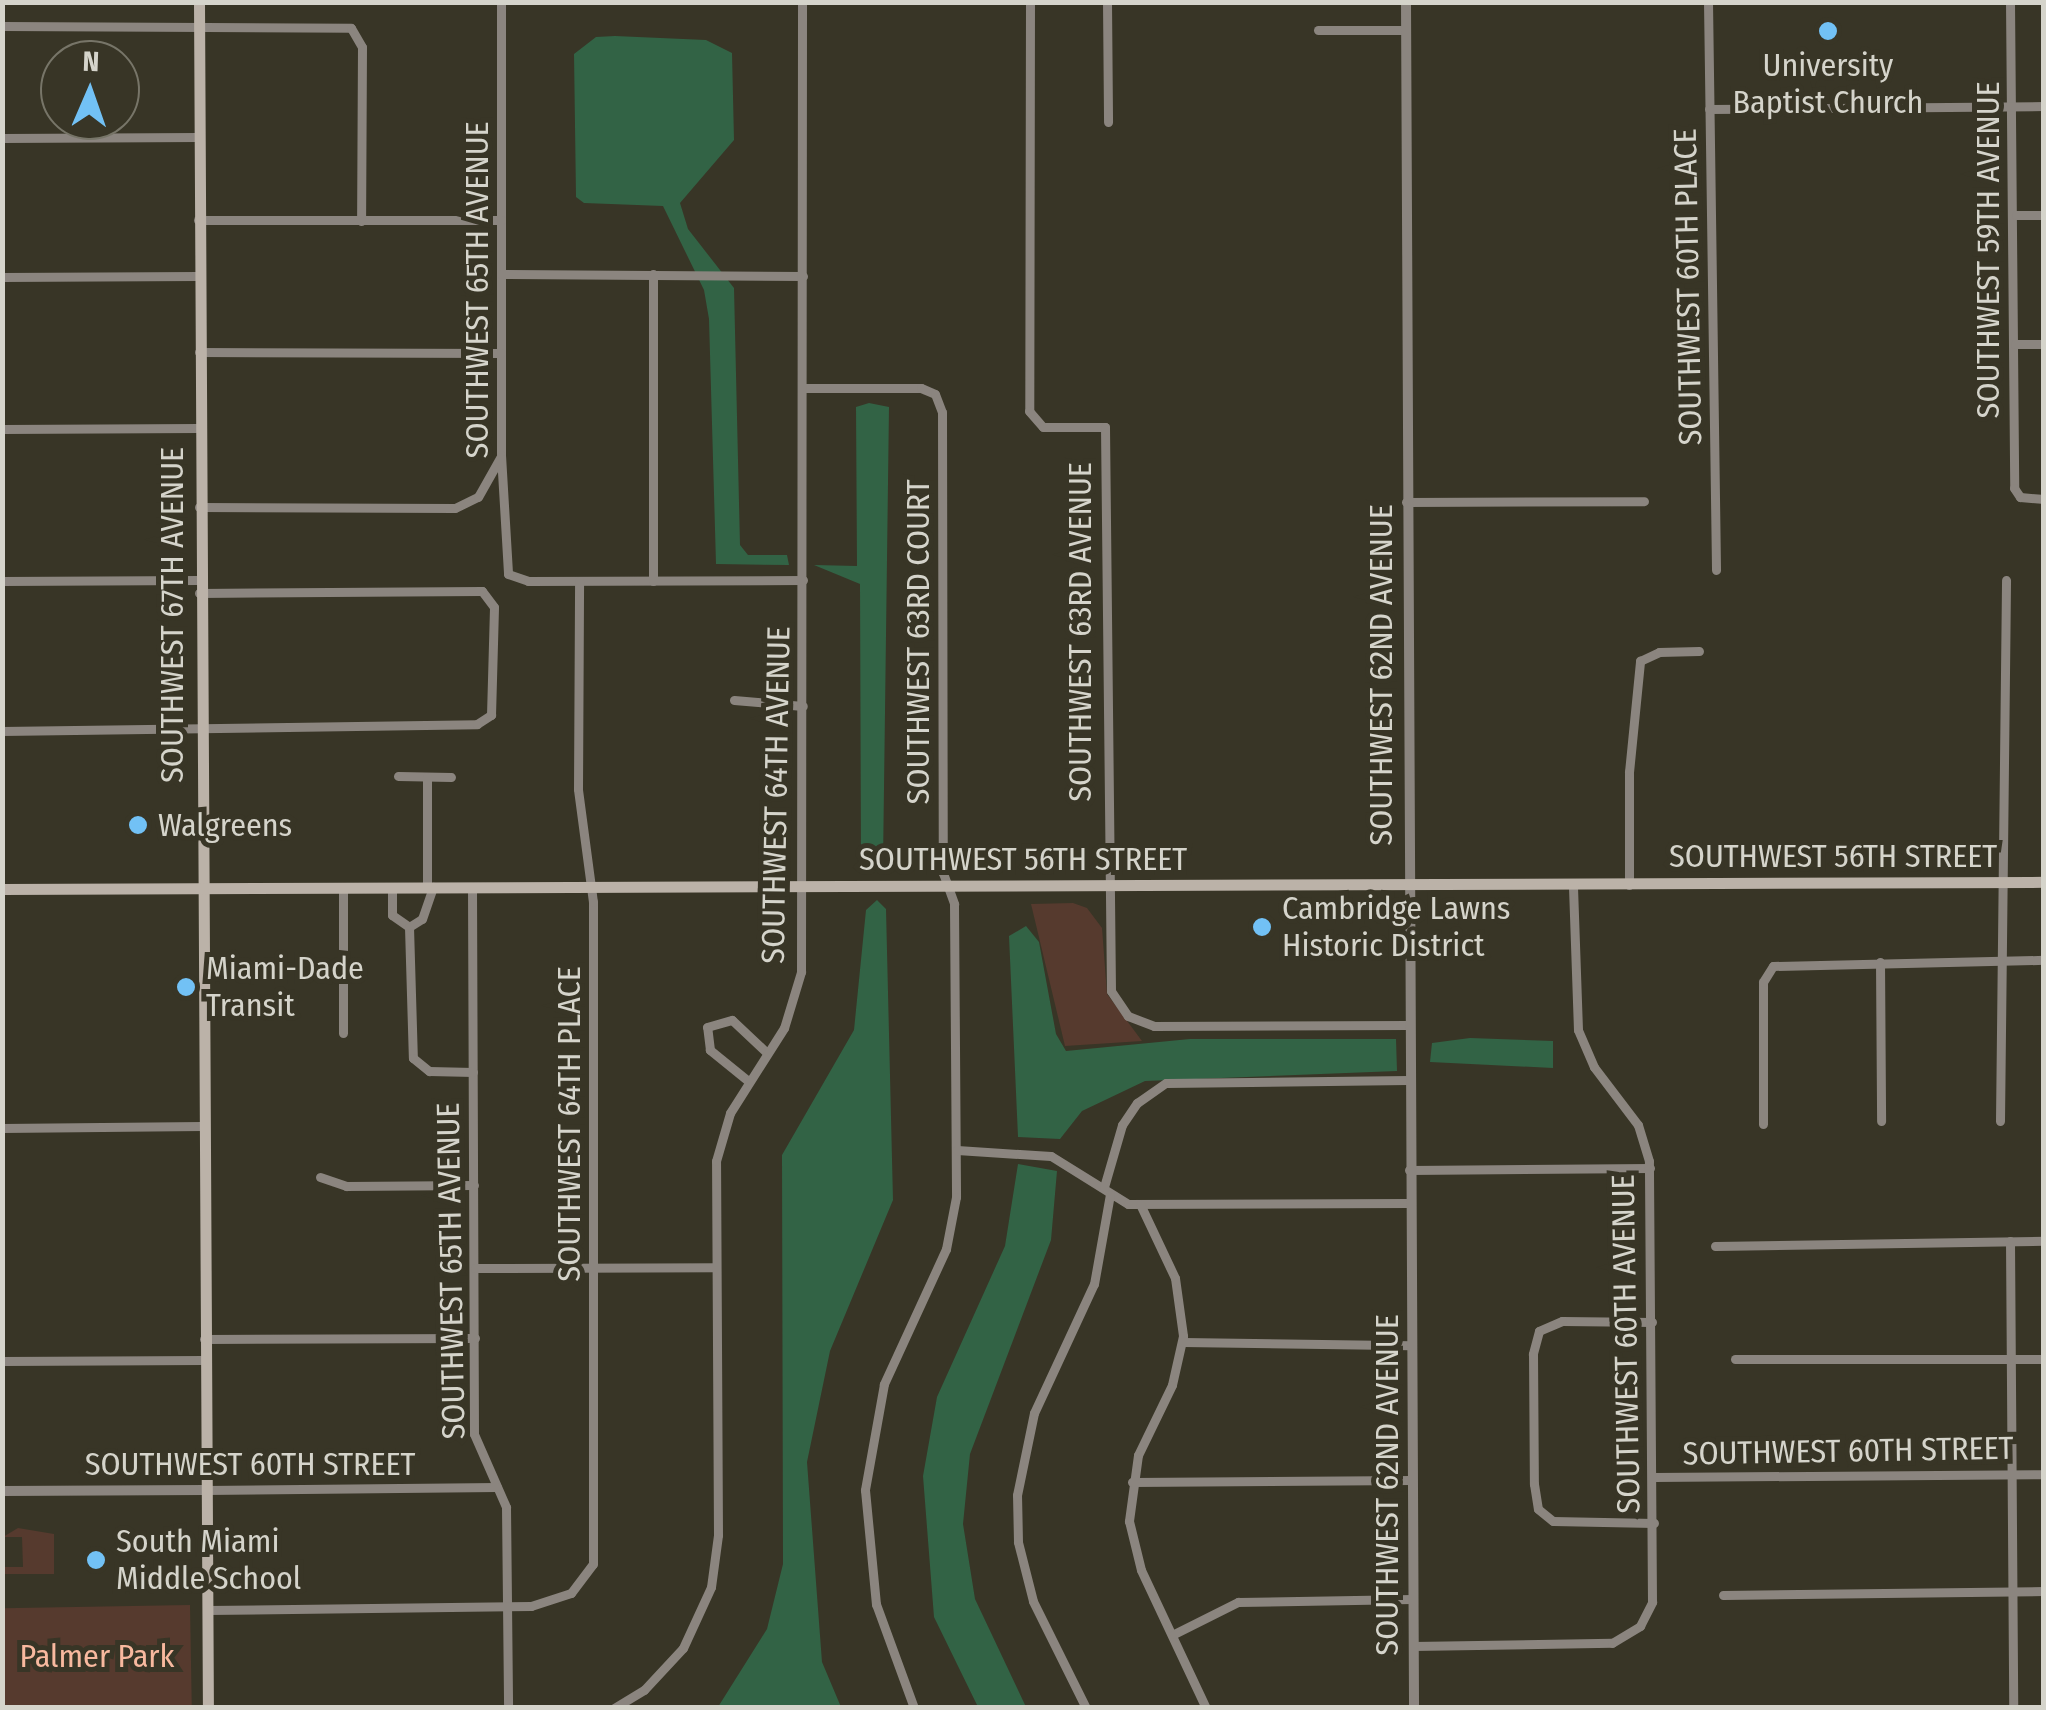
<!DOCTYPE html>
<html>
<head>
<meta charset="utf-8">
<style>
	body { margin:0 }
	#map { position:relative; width:2046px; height:1710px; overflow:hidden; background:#383526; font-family:"Fira Sans Condensed",sans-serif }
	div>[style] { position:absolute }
	.green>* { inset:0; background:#563a2e; transform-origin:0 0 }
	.water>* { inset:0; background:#326345 }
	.minor>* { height:9px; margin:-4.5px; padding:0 4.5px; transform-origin:4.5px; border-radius:4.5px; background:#8b857f }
	.tertiary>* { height:10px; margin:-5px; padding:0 5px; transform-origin:5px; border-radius:5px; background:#8b857f }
	.secondary>* { height:11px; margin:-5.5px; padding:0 5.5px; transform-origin:5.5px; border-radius:5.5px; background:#bbb2a8 }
	.dots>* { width:28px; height:28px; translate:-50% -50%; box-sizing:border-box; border:5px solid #383526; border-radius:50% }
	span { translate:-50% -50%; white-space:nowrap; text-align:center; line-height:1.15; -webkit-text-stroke:10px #383526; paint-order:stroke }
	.poi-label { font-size:32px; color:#d5d4cb }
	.left { translate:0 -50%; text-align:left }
	.street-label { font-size:32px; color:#d5d4cb }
	.park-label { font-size:32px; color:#f8b99f }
	.frame { position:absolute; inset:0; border:5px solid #d5d4cb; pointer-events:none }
	.north { position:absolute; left:40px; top:40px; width:100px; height:100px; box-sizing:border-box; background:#383526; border:2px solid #777568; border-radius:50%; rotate:2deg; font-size:28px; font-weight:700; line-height:40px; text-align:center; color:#d5d4cb }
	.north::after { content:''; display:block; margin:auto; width:35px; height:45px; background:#72c1f5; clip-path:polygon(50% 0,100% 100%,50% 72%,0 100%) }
</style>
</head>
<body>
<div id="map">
	<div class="green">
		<i style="clip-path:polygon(1073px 903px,1087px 908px,1102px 928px,1107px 994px,1142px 1041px,1065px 1046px,1031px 904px)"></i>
		<i style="clip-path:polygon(18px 1528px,54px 1534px,54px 1574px,3px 1574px,3px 1567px,23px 1567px,22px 1537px,3px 1537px)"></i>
		<i style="left:190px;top:1605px;width:102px;height:187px;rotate:89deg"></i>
	</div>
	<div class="water">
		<i style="clip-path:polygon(615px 36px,706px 40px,732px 53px,734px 140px,680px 203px,688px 229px,734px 288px,740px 545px,748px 555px,787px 555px,789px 565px,716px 564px,709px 319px,704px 290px,663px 206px,584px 203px,576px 197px,574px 54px,596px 37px)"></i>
		<i style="clip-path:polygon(869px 403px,889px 407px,883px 864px,877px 872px,861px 863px,860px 584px,814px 565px,857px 566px,856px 407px)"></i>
		<i style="clip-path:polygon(877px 900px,886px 909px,893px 1200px,830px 1351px,807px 1462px,822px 1662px,841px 1707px,718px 1707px,767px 1629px,783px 1564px,782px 1155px,854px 1030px,866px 910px)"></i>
		<i style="clip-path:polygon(1026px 926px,1039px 942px,1056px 1034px,1066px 1051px,1190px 1039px,1396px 1039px,1397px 1071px,1145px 1081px,1082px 1111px,1060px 1139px,1018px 1137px,1009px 936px)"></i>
		<i style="clip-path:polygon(1470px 1038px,1553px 1041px,1553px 1068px,1430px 1062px,1432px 1043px)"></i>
		<i style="clip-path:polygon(1018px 1164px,1057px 1171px,1051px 1240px,970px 1454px,963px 1524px,975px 1599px,1026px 1707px,978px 1707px,934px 1617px,923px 1476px,937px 1397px,1005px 1246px)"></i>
	</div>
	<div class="minor">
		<i style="left:501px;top:2px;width:453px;rotate:90deg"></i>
		<i style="left:501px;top:455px;width:119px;rotate:86.6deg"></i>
		<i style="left:508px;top:574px;width:21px;rotate:19deg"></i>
		<i style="left:528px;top:581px;width:275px;rotate:-0.2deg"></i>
		<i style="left:1030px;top:2px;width:409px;rotate:90.1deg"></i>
		<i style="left:1029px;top:411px;width:21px;rotate:49deg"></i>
		<i style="left:1043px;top:427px;width:62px"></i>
		<i style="left:1105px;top:427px;width:564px;rotate:89.39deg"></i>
		<i style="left:1111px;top:991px;width:30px;rotate:56deg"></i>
		<i style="left:1128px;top:1016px;width:28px;rotate:21deg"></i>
		<i style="left:1154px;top:1026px;width:254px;rotate:-0.2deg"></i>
		<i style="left:1107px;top:2px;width:120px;rotate:89.5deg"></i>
		<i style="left:1708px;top:2px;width:568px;rotate:89.19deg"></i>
		<i style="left:2010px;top:2px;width:486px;rotate:89.5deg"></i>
		<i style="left:2014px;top:488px;width:11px;rotate:56deg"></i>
		<i style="left:2020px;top:497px;width:24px;rotate:5deg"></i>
		<i style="left:2px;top:26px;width:349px;rotate:0.3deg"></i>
		<i style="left:351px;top:28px;width:22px;rotate:60deg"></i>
		<i style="left:362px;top:47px;width:174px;rotate:90.3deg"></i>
		<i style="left:1318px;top:30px;width:88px"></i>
		<i style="left:1709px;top:109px;width:335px;rotate:-0.5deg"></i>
		<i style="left:2px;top:138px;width:197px;rotate:-0.3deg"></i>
		<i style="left:2016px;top:215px;width:28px"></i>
		<i style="left:198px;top:220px;width:303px"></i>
		<i style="left:501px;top:274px;width:302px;rotate:0.4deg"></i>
		<i style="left:2px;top:277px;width:196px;rotate:-0.3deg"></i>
		<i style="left:2015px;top:344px;width:29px"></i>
		<i style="left:199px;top:352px;width:302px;rotate:0.2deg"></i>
		<i style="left:803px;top:388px;width:118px"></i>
		<i style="left:921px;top:388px;width:15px;rotate:23deg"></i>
		<i style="left:935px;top:394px;width:19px;rotate:69deg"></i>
		<i style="left:942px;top:412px;width:461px;rotate:89.9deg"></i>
		<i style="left:943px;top:873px;width:33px;rotate:70deg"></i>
		<i style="left:954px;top:904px;width:293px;rotate:89.6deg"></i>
		<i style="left:956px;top:1197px;width:53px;rotate:100.9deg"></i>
		<i style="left:946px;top:1249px;width:149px;rotate:114.7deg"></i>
		<i style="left:884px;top:1384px;width:108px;rotate:100.2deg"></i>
		<i style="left:865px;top:1490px;width:115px;rotate:84.5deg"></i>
		<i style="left:876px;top:1604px;width:111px;rotate:69.9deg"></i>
		<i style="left:2px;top:429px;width:197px;rotate:-0.3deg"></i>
		<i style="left:1406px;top:502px;width:238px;rotate:-0.2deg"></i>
		<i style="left:199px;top:507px;width:256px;rotate:0.2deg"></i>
		<i style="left:455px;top:508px;width:25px;rotate:-26deg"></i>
		<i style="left:478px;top:497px;width:45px;rotate:-60.6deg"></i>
		<i style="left:2px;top:581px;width:197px;rotate:-0.3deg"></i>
		<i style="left:653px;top:581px;width:307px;rotate:-90deg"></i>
		<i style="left:734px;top:700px;width:69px;rotate:5deg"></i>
		<i style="left:2px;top:731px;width:475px;rotate:-0.8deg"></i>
		<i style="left:477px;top:724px;width:17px;rotate:-33deg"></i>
		<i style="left:491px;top:715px;width:108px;rotate:-88.4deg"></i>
		<i style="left:494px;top:607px;width:20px;rotate:-127deg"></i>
		<i style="left:482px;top:591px;width:283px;rotate:179.6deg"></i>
		<i style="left:398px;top:776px;width:53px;rotate:1.1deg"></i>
		<i style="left:1629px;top:885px;width:113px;rotate:-90deg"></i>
		<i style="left:1629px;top:772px;width:112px;rotate:-84.3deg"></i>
		<i style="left:1640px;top:661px;width:21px;rotate:-25deg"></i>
		<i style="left:1659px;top:652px;width:40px;rotate:-1.4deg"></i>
		<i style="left:343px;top:887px;width:146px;rotate:90deg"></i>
		<i style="left:392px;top:887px;width:28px;rotate:90deg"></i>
		<i style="left:392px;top:915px;width:21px;rotate:35deg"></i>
		<i style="left:427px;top:887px;width:110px;rotate:-90deg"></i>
		<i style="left:472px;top:887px;width:547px;rotate:89.79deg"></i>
		<i style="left:474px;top:1434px;width:80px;rotate:66.3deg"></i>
		<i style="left:506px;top:1507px;width:201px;rotate:89.4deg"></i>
		<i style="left:409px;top:927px;width:131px;rotate:88.3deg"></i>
		<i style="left:413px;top:1058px;width:21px;rotate:39deg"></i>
		<i style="left:429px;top:1071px;width:44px;rotate:1.3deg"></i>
		<i style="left:409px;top:927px;width:15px;rotate:-32deg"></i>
		<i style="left:422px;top:919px;width:34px;rotate:-71deg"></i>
		<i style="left:1880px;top:962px;width:159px;rotate:89.6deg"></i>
		<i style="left:747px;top:1080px;width:48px;rotate:-141deg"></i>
		<i style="left:710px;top:1050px;width:23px;rotate:-97deg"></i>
		<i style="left:707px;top:1027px;width:26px;rotate:-16deg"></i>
		<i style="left:732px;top:1020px;width:48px;rotate:43.3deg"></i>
		<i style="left:2000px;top:1121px;width:541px;rotate:-89.36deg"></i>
		<i style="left:1763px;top:1124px;width:142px;rotate:-90deg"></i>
		<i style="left:1763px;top:982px;width:19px;rotate:-58deg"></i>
		<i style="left:1773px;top:966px;width:271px;rotate:-1.3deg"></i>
		<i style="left:2px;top:1128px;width:200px;rotate:-0.6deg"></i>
		<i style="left:957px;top:1150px;width:94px;rotate:3.7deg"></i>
		<i style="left:1051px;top:1156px;width:91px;rotate:31.9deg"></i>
		<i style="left:1128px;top:1204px;width:281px;rotate:-0.2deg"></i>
		<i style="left:1409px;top:1170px;width:241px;rotate:-0.5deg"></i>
		<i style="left:320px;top:1177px;width:28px;rotate:19deg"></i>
		<i style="left:346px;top:1186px;width:128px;rotate:-0.4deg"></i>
		<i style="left:1104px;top:1187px;width:65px;rotate:-73.8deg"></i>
		<i style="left:1122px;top:1125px;width:27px;rotate:-56deg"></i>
		<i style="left:1137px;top:1103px;width:35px;rotate:-35deg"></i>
		<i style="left:1166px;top:1083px;width:242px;rotate:-0.7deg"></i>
		<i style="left:1140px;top:1204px;width:82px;rotate:64.7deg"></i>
		<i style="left:1175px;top:1278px;width:59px;rotate:82.1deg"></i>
		<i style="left:1183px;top:1336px;width:50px;rotate:102.7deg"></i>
		<i style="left:1172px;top:1385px;width:78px;rotate:115.9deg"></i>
		<i style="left:1138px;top:1455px;width:67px;rotate:97.8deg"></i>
		<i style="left:1129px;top:1521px;width:50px;rotate:76.2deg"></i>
		<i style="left:1141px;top:1570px;width:153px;rotate:64.8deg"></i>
		<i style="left:2010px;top:1241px;width:467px;rotate:89.6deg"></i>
		<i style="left:1715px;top:1246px;width:329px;rotate:-0.9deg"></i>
		<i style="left:475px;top:1268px;width:241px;rotate:-0.2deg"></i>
		<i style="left:1652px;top:1322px;width:90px;rotate:-179.4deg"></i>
		<i style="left:1562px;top:1321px;width:25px;rotate:157deg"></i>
		<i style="left:1539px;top:1331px;width:24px;rotate:105deg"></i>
		<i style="left:1533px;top:1354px;width:130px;rotate:89.6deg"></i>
		<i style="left:1534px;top:1484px;width:25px;rotate:81deg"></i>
		<i style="left:1538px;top:1509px;width:19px;rotate:39deg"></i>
		<i style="left:1553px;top:1521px;width:101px;rotate:1.1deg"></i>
		<i style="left:204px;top:1339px;width:271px;rotate:-0.2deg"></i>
		<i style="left:1183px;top:1342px;width:227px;rotate:0.8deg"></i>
		<i style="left:1735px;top:1359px;width:309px"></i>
		<i style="left:2px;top:1361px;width:202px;rotate:-0.3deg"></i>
		<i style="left:1654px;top:1477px;width:390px;rotate:-0.4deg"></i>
		<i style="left:1132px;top:1482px;width:280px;rotate:-0.4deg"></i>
		<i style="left:205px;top:1490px;width:292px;rotate:-0.6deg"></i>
		<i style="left:1723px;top:1595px;width:321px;rotate:-0.7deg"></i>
		<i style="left:207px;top:1610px;width:324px;rotate:-0.7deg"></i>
		<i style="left:531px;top:1606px;width:42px;rotate:-18deg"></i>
		<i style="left:571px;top:1593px;width:36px;rotate:-53deg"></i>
		<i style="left:593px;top:1564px;width:662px;rotate:-90deg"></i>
		<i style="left:593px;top:902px;width:114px;rotate:-97.6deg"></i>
		<i style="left:578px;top:789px;width:208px;rotate:-89.7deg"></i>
		<i style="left:1174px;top:1634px;width:72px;rotate:-26.6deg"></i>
		<i style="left:1238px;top:1602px;width:174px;rotate:-1deg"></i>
		<i style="left:1413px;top:1646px;width:199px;rotate:-0.9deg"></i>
		<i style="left:1612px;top:1643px;width:33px;rotate:-31deg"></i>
		<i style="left:1640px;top:1626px;width:27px;rotate:-63deg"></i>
		<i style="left:1652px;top:1602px;width:441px;rotate:-90.4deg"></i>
		<i style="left:1649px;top:1161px;width:38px;rotate:-107deg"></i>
		<i style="left:1638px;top:1125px;width:73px;rotate:-127.2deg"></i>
		<i style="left:1594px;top:1067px;width:40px;rotate:-113.4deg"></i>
		<i style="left:1578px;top:1030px;width:145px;rotate:-92deg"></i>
		<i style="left:614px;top:1708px;width:35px;rotate:-31deg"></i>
		<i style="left:644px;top:1690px;width:57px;rotate:-47.1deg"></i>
		<i style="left:683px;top:1648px;width:67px;rotate:-65.3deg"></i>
		<i style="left:711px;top:1587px;width:52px;rotate:-82.3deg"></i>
		<i style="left:718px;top:1535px;width:374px;rotate:-90.3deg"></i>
		<i style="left:716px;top:1161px;width:50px;rotate:-73.7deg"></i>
		<i style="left:730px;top:1113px;width:101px;rotate:-57.6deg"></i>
		<i style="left:784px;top:1028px;width:59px;rotate:-73.1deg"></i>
		<i style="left:801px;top:972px;width:970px;rotate:-89.94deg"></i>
		<i style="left:1086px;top:1708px;width:119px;rotate:-116.4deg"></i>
		<i style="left:1033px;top:1601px;width:61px;rotate:-104.3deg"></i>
		<i style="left:1018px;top:1542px;width:47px;rotate:-91.2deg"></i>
		<i style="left:1017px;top:1495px;width:84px;rotate:-78.3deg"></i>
		<i style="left:1034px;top:1413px;width:142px;rotate:-65.1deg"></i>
		<i style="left:1094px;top:1284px;width:91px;rotate:-79.9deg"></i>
	</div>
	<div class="tertiary">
		<i style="left:1406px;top:2px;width:1706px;rotate:89.73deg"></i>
		<i style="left:2px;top:1491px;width:203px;rotate:-0.3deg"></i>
	</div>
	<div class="secondary">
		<i style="left:199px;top:2px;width:1706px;rotate:89.7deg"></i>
		<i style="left:2px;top:889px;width:2042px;rotate:-0.2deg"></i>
	</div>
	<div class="dots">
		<i style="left:1828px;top:31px;background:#72c1f5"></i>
		<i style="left:138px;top:825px;background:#72c1f5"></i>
		<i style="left:1262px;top:927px;background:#72c1f5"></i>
		<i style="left:186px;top:987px;background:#72c1f5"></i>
		<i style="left:96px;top:1560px;background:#72c1f5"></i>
	</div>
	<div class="poi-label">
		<span style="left:1828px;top:84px">University<br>Baptist Church</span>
		<span class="left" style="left:158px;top:825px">Walgreens</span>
		<span class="left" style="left:1282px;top:927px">Cambridge Lawns<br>Historic District</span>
		<span class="left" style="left:206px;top:987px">Miami-Dade<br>Transit</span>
		<span class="left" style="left:116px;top:1560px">South Miami<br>Middle School</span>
	</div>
	<div class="street-label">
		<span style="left:1988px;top:250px;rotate:-90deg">SOUTHWEST 59TH AVENUE</span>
		<span style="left:1688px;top:287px;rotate:-91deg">SOUTHWEST 60TH PLACE</span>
		<span style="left:477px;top:290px;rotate:-90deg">SOUTHWEST 65TH AVENUE</span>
		<span style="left:172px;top:615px;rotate:-90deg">SOUTHWEST 67TH AVENUE</span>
		<span style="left:1080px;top:632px;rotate:-90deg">SOUTHWEST 63RD AVENUE</span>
		<span style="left:918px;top:642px;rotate:-90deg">SOUTHWEST 63RD COURT</span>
		<span style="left:1381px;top:675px;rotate:-90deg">SOUTHWEST 62ND AVENUE</span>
		<span style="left:776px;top:795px;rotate:-89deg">SOUTHWEST 64TH AVENUE</span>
		<span style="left:1833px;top:856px">SOUTHWEST 56TH STREET</span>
		<span style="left:1023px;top:859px">SOUTHWEST 56TH STREET</span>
		<span style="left:569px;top:1124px;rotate:-90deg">SOUTHWEST 64TH PLACE</span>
		<span style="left:451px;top:1271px;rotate:-91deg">SOUTHWEST 65TH AVENUE</span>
		<span style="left:1626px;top:1344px;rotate:-91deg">SOUTHWEST 60TH AVENUE</span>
		<span style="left:1848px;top:1451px;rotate:-1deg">SOUTHWEST 60TH STREET</span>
		<span style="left:250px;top:1464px">SOUTHWEST 60TH STREET</span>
		<span style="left:1387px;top:1485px;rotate:-90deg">SOUTHWEST 62ND AVENUE</span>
	</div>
	<div class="park-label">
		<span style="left:97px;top:1656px">Palmer Park</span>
	</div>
	<div class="frame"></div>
	<div class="north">N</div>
</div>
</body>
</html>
